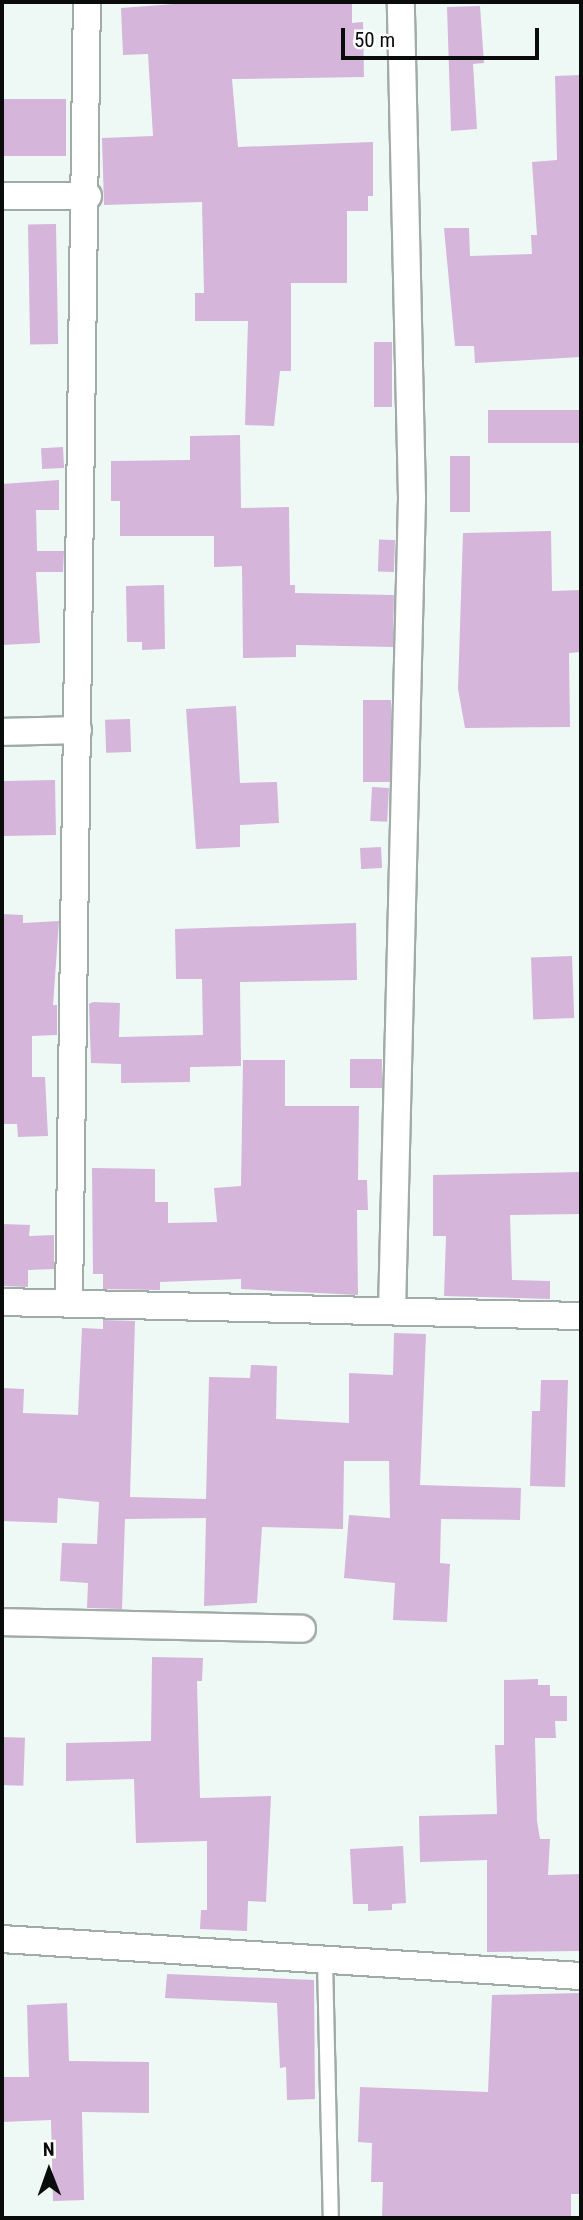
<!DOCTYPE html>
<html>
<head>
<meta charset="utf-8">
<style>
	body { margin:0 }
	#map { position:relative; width:583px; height:2220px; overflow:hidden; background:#eef9f6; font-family:"Roboto Condensed",sans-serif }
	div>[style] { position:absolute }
	.building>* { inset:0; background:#d5b5d9; transform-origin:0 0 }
	.roads { filter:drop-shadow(2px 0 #a1aba8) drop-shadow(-2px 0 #a1aba8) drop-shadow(0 2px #a1aba8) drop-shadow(0 -2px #a1aba8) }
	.lane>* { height:14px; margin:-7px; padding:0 7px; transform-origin:7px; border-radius:7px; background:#fff }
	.street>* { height:26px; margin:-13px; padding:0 13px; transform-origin:13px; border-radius:13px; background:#fff }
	span { translate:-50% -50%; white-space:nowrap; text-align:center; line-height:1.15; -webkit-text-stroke:7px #fff; paint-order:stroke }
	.frame { position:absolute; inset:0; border:4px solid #090c0b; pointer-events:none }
	.north { position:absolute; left:14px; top:2136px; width:70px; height:70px; -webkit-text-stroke:5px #fff; paint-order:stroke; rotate:359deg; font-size:19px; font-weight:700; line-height:28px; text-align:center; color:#090c0b }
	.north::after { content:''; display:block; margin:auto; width:24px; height:32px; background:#090c0b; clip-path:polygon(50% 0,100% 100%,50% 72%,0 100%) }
	.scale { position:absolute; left:341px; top:28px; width:198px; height:32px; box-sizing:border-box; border:4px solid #090c0b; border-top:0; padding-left:9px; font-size:21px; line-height:24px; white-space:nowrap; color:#090c0b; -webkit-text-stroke:5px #fff; paint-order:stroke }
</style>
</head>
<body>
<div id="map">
	<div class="building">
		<i style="clip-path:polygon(200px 2px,352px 2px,352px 23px,363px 22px,364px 77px,232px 79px,238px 147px,373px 142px,373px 196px,368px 196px,368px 211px,347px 211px,347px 283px,291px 283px,291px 371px,280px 371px,274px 426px,245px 425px,248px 321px,195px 321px,195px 293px,204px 293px,202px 202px,104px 205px,102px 138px,153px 136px,148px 54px,123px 55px,121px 8px)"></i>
		<i style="clip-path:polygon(480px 6px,484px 63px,473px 64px,477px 129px,451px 131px,447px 7px)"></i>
		<i style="clip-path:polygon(581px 75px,581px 357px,475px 363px,474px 346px,455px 346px,444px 228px,469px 228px,470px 256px,532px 254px,531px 235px,537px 235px,532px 162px,557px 160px,555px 76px)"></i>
		<i style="left:2px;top:99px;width:64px;height:57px"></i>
		<i style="left:56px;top:224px;width:120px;height:28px;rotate:89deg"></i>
		<i style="left:374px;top:342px;width:18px;height:65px"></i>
		<i style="left:581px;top:410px;width:33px;height:93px;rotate:90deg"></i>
		<i style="clip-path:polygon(240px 435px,241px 508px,289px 507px,290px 585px,295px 585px,295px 593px,394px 595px,393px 647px,296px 645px,296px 657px,243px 658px,242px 566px,214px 567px,214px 536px,120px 536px,120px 501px,111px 501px,111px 461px,190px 460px,190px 436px)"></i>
		<i style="left:63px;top:447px;width:21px;height:22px;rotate:87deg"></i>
		<i style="left:450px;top:456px;width:20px;height:56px"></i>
		<i style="clip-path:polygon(59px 480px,59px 510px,36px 510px,37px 551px,64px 551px,63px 572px,36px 572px,40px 643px,2px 645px,2px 484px)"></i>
		<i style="clip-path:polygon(551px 531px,552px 591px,581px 590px,581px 652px,569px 653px,570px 727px,465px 728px,458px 689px,463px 533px)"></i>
		<i style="left:395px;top:540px;width:32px;height:16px;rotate:92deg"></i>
		<i style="clip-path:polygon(164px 585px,165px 649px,142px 650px,142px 642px,127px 642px,126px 586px)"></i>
		<i style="left:363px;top:700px;width:28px;height:82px"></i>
		<i style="clip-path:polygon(236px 706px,240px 783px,277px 782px,279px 823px,240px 825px,240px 847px,196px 849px,186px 709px)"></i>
		<i style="left:130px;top:719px;width:33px;height:25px;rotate:88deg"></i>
		<i style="left:55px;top:780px;width:55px;height:53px;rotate:89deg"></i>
		<i style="left:372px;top:787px;width:17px;height:34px;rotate:3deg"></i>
		<i style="left:381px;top:847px;width:21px;height:21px;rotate:87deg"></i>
		<i style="clip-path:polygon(2px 914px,23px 915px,23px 923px,59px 921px,53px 1005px,57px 1005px,57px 1035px,32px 1036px,32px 1077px,45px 1077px,48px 1136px,18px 1137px,17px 1124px,2px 1124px)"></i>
		<i style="clip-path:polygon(356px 923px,357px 980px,240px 982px,241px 1066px,190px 1067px,190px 1082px,121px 1083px,121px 1064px,91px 1063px,89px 1004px,93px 1002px,120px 1003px,119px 1037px,203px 1035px,202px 979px,176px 979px,175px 929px)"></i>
		<i style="left:572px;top:956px;width:62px;height:41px;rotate:88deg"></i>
		<i style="left:350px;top:1059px;width:32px;height:29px"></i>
		<i style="clip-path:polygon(243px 1060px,285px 1060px,285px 1106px,359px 1106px,358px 1180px,367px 1180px,368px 1210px,357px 1210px,358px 1295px,241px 1289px,241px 1279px,160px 1282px,160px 1290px,103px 1289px,103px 1274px,93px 1274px,92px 1168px,155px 1169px,155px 1202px,168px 1202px,168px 1223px,217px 1222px,214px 1188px,241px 1186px)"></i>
		<i style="clip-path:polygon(581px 1172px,581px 1214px,510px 1215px,512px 1280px,550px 1281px,550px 1299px,444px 1296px,446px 1236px,433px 1236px,433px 1175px)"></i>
		<i style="clip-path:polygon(2px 1224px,30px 1225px,29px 1236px,54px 1235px,54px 1269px,28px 1270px,28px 1287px,2px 1286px)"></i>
		<i style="clip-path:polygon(103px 1320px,135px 1321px,130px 1497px,206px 1499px,209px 1377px,250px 1378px,251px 1365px,277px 1366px,276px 1419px,349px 1423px,349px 1373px,393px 1375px,394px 1333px,426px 1334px,420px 1485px,521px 1488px,520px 1520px,441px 1519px,440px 1563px,450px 1564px,447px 1622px,393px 1620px,395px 1583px,344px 1578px,349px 1515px,390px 1518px,389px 1461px,344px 1461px,343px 1529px,262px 1527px,257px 1603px,204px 1606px,206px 1518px,125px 1519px,122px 1609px,87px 1608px,88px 1583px,60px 1581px,62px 1543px,97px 1544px,99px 1502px,58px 1498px,57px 1523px,2px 1521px,2px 1388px,24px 1389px,23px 1413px,78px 1415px,82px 1328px,103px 1329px)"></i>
		<i style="clip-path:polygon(541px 1380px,568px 1380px,565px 1487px,530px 1486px,532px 1411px,540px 1411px)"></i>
		<i style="clip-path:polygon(152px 1657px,203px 1658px,202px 1681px,197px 1681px,200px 1798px,271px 1796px,266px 1902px,248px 1901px,247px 1931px,200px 1929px,201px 1910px,207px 1910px,207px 1841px,136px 1843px,134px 1779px,66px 1781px,66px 1743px,151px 1741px)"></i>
		<i style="clip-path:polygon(538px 1679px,538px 1685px,550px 1685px,550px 1696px,567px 1696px,567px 1721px,555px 1721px,556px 1738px,535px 1738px,537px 1821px,540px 1839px,550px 1839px,548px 1875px,581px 1874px,581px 1951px,487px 1952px,487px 1860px,420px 1862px,419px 1816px,497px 1814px,495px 1745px,504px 1745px,504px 1680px)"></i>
		<i style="left:2px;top:1737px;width:23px;height:48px;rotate:2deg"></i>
		<i style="clip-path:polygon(403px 1846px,406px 1903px,392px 1904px,392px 1910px,368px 1911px,368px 1904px,353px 1904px,350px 1849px)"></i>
		<i style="clip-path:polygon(167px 1974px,314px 1980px,315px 2099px,287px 2100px,286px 2067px,280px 2068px,277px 2003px,165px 1998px)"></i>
		<i style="clip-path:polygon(580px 1993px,581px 2194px,571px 2194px,571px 2218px,382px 2217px,383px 2182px,371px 2182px,372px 2143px,358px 2142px,360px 2087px,488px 2092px,492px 1995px)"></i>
		<i style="clip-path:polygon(67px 2003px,69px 2061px,149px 2062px,149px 2113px,82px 2112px,84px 2200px,53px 2201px,51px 2120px,2px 2122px,2px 2077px,29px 2077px,27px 2005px)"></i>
	</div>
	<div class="roads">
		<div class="lane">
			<i style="left:325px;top:1961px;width:257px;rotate:88.7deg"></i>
		</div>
		<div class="street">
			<i style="left:2px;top:196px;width:86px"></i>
			<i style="left:2px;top:732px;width:76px;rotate:-1.5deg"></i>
			<i style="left:69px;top:1301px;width:1299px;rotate:-89.21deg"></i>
			<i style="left:2px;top:1302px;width:579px;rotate:1.39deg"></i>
			<i style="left:392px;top:1311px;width:813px;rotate:-88.59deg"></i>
			<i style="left:412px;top:498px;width:496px;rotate:-91.3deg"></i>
			<i style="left:2px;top:1622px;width:300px;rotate:1.3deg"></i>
			<i style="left:2px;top:1939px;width:580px;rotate:3.66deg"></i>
		</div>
	</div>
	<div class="frame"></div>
	<div class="north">N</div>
	<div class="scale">50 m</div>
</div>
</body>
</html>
